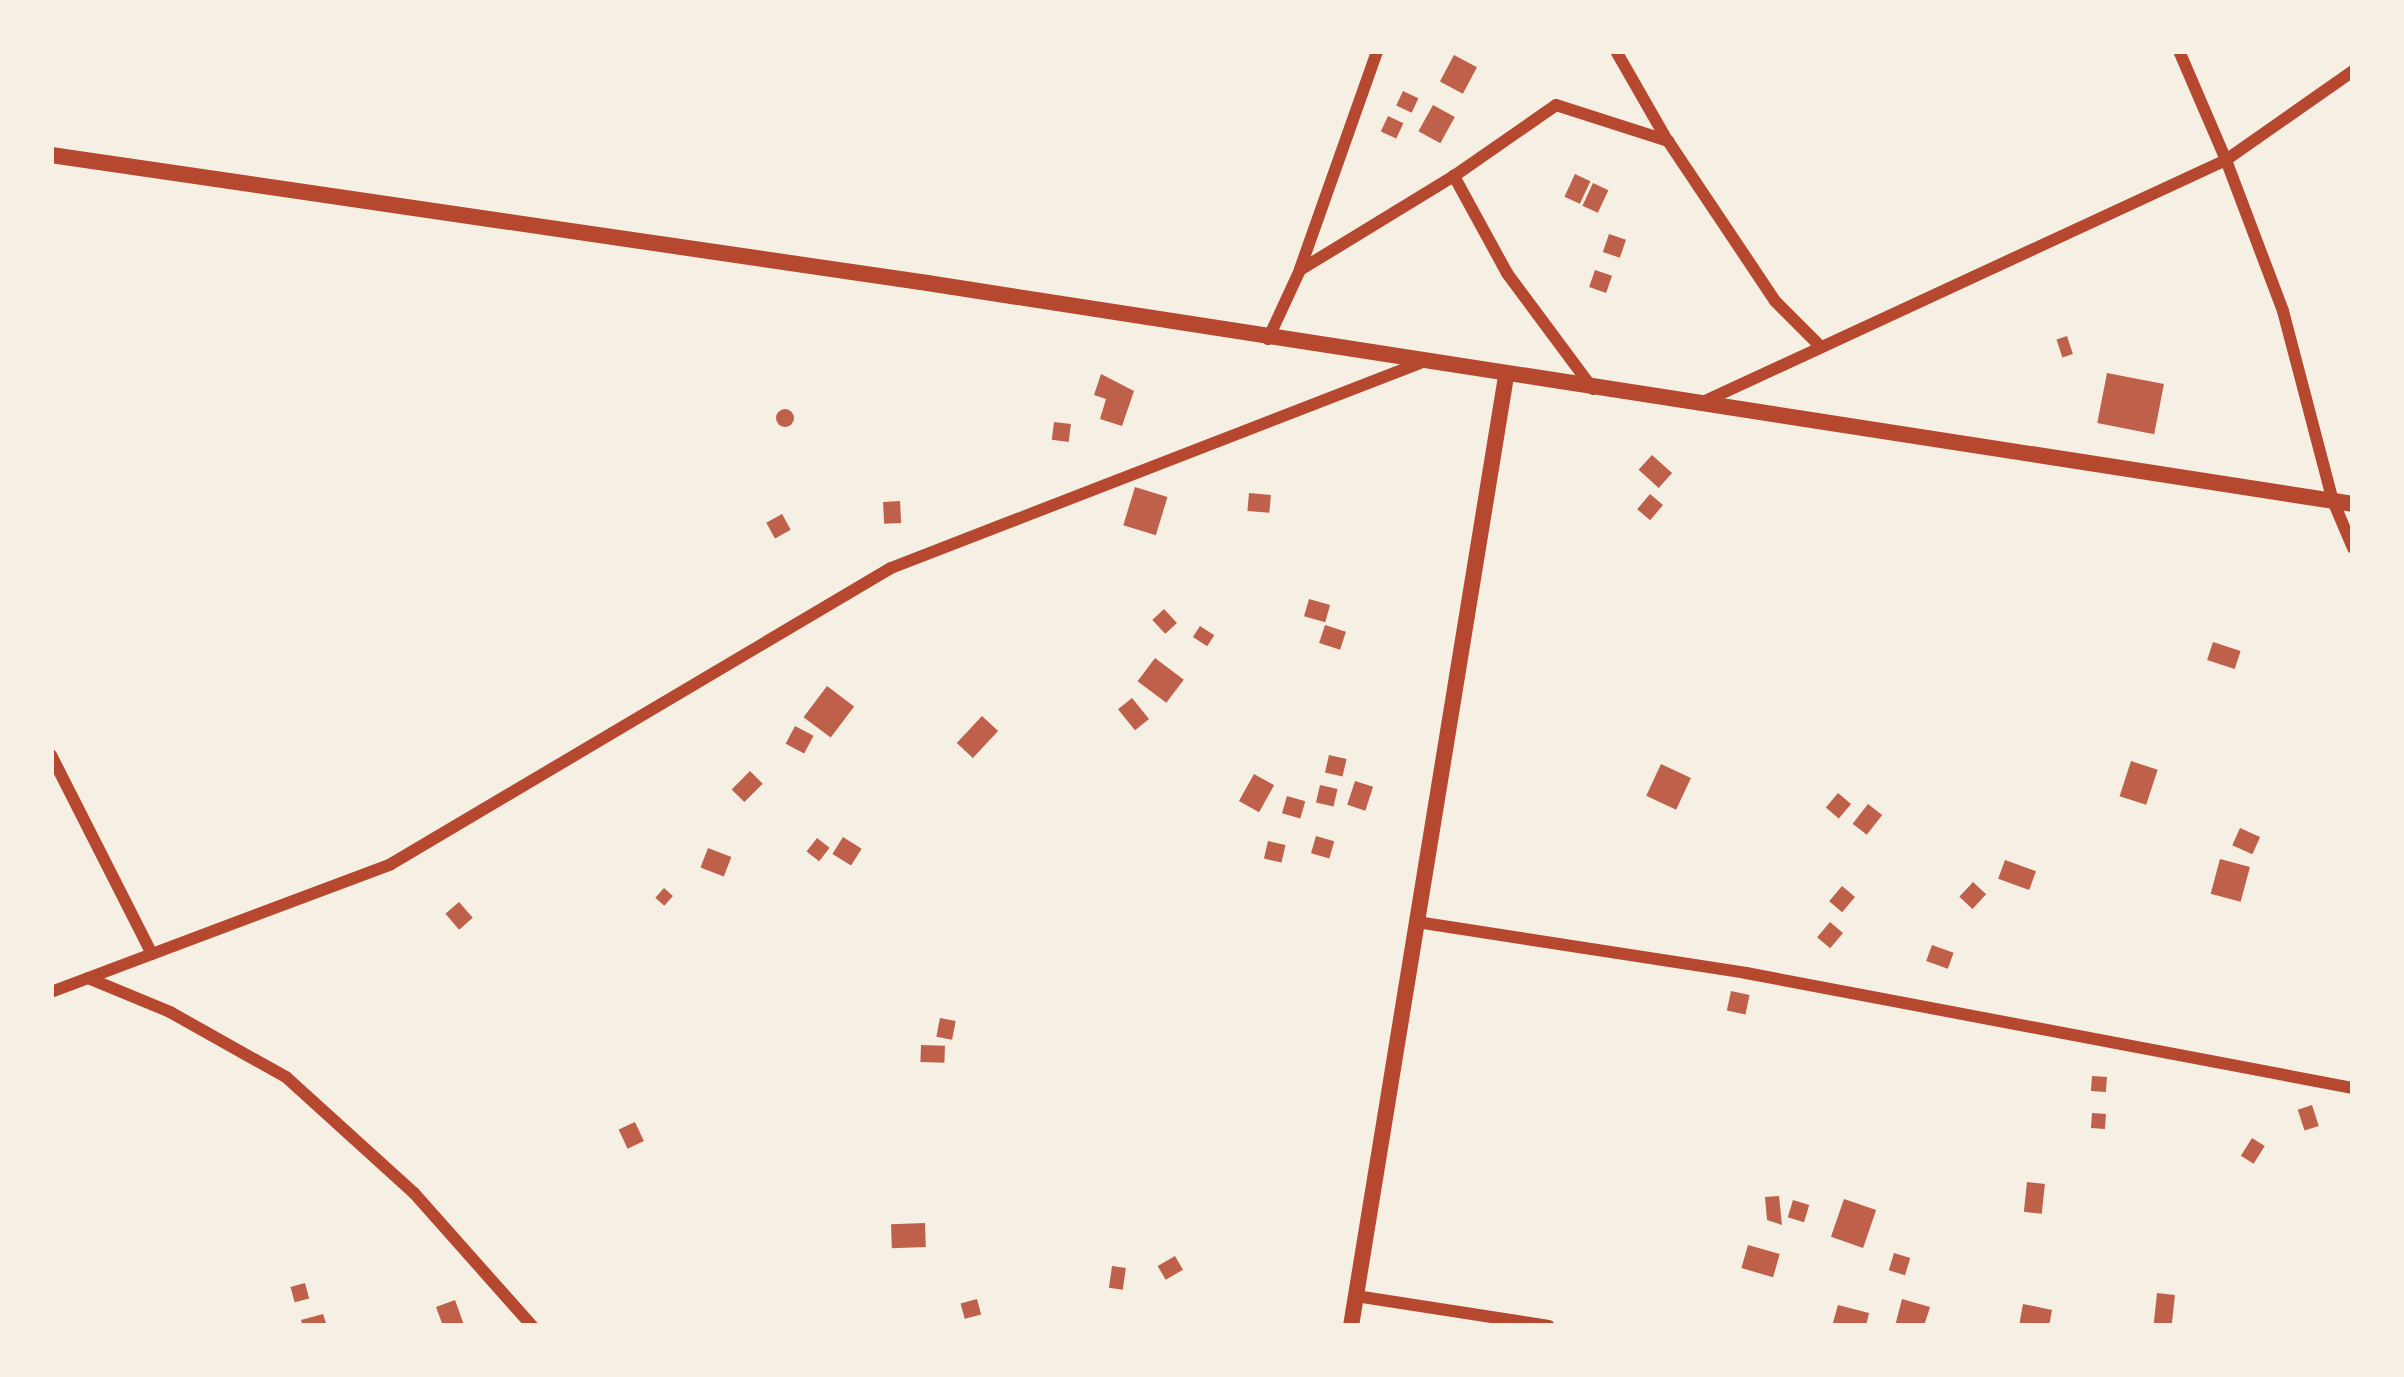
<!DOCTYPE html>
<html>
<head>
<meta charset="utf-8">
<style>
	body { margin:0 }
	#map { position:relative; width:2404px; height:1377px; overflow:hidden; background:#f6efe4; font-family:Montserrat,sans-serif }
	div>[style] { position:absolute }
	.building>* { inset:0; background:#bf614a; transform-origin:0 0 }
	.round { border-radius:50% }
	.minor>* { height:12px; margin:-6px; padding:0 6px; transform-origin:6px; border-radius:6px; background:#b5482f }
	.tertiary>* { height:16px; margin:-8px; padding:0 8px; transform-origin:8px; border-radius:8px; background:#b5482f }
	span { translate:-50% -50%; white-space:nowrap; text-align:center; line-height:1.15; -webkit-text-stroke:10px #f6efe4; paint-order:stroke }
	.frame { position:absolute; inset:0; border:54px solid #f6efe4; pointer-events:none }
</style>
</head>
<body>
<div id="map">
	<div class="building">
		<i style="left:1454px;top:55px;width:26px;height:30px;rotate:28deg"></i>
		<i style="left:1403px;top:91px;width:17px;height:16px;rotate:25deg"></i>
		<i style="left:1433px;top:105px;width:25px;height:30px;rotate:29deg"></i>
		<i style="left:1388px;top:116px;width:17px;height:17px;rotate:25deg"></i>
		<i style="left:1575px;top:174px;width:17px;height:25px;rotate:25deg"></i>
		<i style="left:1593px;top:183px;width:17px;height:25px;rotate:25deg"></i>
		<i style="left:1609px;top:234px;width:18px;height:19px;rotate:19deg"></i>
		<i style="left:1595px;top:270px;width:18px;height:18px;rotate:19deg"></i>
		<i style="left:2067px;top:336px;width:19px;height:11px;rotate:72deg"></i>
		<i style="left:2107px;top:373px;width:58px;height:51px;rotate:11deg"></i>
		<i style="clip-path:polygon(1101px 374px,1134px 391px,1122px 426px,1100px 419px,1106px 399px,1094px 395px)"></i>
		<i class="round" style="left:776px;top:409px;width:18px;height:18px"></i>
		<i style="left:1054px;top:422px;width:17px;height:18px;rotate:7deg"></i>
		<i style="left:1652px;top:455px;width:27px;height:20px;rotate:42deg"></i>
		<i style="left:1135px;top:487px;width:34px;height:40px;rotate:17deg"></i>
		<i style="left:1249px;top:493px;width:22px;height:18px;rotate:5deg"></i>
		<i style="left:1650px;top:494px;width:17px;height:20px;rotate:40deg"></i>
		<i style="left:900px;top:501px;width:22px;height:17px;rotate:87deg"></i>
		<i style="left:782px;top:514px;width:18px;height:18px;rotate:61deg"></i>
		<i style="left:1309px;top:599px;width:22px;height:18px;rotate:16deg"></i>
		<i style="left:1164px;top:609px;width:19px;height:16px;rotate:47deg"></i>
		<i style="left:1325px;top:625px;width:22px;height:19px;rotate:18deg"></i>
		<i style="left:1200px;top:626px;width:17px;height:13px;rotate:33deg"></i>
		<i style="left:2213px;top:642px;width:29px;height:19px;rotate:18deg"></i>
		<i style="left:1155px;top:658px;width:36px;height:29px;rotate:37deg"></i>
		<i style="left:827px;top:686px;width:34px;height:39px;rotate:37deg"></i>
		<i style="left:1132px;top:698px;width:27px;height:18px;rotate:51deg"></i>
		<i style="left:982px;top:716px;width:22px;height:37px;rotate:43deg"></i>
		<i style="left:795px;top:726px;width:21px;height:20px;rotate:28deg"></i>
		<i style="left:1329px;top:755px;width:18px;height:18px;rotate:13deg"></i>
		<i style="left:2131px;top:761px;width:28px;height:37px;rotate:18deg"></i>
		<i style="left:1661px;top:764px;width:33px;height:35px;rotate:25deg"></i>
		<i style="left:750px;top:771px;width:18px;height:26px;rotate:45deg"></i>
		<i style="left:1254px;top:774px;width:23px;height:31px;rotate:29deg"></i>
		<i style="left:1355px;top:781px;width:19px;height:25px;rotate:18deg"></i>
		<i style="left:1320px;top:785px;width:18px;height:18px;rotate:13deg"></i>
		<i style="left:1838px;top:793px;width:17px;height:19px;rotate:40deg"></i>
		<i style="left:1287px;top:796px;width:19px;height:18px;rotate:16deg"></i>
		<i style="left:1868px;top:804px;width:18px;height:25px;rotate:38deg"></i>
		<i style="left:2240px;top:828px;width:22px;height:19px;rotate:24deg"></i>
		<i style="left:1316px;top:836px;width:19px;height:18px;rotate:16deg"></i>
		<i style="left:843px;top:837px;width:22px;height:20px;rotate:32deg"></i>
		<i style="left:817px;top:838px;width:16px;height:17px;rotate:38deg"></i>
		<i style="left:1268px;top:841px;width:18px;height:18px;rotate:13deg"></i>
		<i style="left:708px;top:848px;width:25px;height:21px;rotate:21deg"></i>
		<i style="left:2220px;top:859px;width:31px;height:36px;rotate:15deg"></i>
		<i style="left:2005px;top:860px;width:33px;height:20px;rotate:20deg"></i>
		<i style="left:1973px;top:882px;width:18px;height:20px;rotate:43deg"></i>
		<i style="left:1842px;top:886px;width:17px;height:20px;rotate:40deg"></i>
		<i style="left:664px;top:888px;width:12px;height:13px;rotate:42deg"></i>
		<i style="left:459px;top:902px;width:21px;height:18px;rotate:49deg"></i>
		<i style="left:1830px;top:922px;width:17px;height:20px;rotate:40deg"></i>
		<i style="left:1932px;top:945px;width:23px;height:17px;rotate:20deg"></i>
		<i style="left:1731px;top:991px;width:19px;height:20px;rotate:12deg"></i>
		<i style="left:940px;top:1018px;width:16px;height:19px;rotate:11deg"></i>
		<i style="left:921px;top:1045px;width:24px;height:17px;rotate:2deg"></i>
		<i style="left:2092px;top:1076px;width:15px;height:15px;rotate:4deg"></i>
		<i style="left:2312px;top:1105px;width:22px;height:15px;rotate:72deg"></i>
		<i style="left:2092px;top:1113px;width:14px;height:15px;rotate:4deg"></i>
		<i style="left:635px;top:1122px;width:21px;height:18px;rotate:65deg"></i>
		<i style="left:2252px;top:1138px;width:15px;height:21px;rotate:32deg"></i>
		<i style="left:2027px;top:1182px;width:18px;height:30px;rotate:6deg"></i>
		<i style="clip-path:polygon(1779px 1196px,1782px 1225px,1767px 1220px,1765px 1197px)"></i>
		<i style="left:1844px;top:1199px;width:34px;height:40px;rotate:19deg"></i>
		<i style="left:1793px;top:1200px;width:17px;height:18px;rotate:17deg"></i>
		<i style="left:925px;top:1223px;width:24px;height:34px;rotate:88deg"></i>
		<i style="left:1748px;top:1245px;width:33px;height:24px;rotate:16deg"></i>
		<i style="left:1894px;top:1253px;width:17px;height:18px;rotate:17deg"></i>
		<i style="left:1175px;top:1256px;width:16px;height:20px;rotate:60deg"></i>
		<i style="left:1112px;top:1266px;width:14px;height:22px;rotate:8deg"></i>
		<i style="left:305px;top:1283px;width:16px;height:15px;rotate:75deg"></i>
		<i style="left:2157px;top:1293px;width:18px;height:33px;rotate:6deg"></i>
		<i style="left:977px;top:1299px;width:16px;height:17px;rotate:75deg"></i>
		<i style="clip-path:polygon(1902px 1299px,1930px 1307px,1924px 1326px,1895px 1326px)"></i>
		<i style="clip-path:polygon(455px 1300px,464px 1325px,443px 1326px,436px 1307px)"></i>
		<i style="clip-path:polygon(2023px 1304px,2052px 1310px,2049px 1326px,2019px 1326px)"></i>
		<i style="clip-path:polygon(1838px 1305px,1869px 1313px,1866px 1326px,1832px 1326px)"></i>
		<i style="clip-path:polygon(323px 1314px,327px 1326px,303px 1326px,301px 1320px)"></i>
	</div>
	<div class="minor">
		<i style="left:1616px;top:51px;width:103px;rotate:60.2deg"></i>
		<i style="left:2353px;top:71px;width:155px;rotate:145deg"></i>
		<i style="left:2226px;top:160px;width:161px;rotate:69.3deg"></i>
		<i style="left:2283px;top:311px;width:196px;rotate:75.3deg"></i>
		<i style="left:2333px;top:501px;width:51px;rotate:66.9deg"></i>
		<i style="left:1300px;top:269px;width:231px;rotate:-70.5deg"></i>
		<i style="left:1268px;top:339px;width:76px;rotate:-65.1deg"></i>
		<i style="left:1300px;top:270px;width:180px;rotate:-31.4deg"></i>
		<i style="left:1593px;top:389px;width:144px;rotate:-126.6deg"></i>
		<i style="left:1507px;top:273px;width:111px;rotate:-118.7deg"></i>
		<i style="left:1454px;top:176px;width:124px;rotate:-34.8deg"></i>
		<i style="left:1556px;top:105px;width:118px;rotate:17.8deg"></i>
		<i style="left:1668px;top:141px;width:192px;rotate:56.2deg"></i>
		<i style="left:1775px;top:301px;width:65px;rotate:45deg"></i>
		<i style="left:1703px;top:402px;width:576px;rotate:-24.83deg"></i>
		<i style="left:2226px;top:160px;width:119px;rotate:-113.3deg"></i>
		<i style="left:51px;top:755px;width:223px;rotate:63.1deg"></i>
		<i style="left:1417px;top:922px;width:333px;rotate:8.8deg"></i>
		<i style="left:1746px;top:973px;width:618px;rotate:10.73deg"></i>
		<i style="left:88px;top:978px;width:89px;rotate:22.5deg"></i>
		<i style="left:170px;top:1012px;width:133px;rotate:29.3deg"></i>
		<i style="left:286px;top:1077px;width:173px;rotate:42.2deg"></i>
		<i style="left:414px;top:1193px;width:178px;rotate:48.4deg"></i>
		<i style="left:51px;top:992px;width:363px;rotate:-20.6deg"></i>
		<i style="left:391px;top:864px;width:581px;rotate:-30.63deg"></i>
		<i style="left:891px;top:568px;width:567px;rotate:-21.18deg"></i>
		<i style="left:1356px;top:1296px;width:195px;rotate:8.8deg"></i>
	</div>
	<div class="tertiary">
		<i style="left:51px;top:155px;width:879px;rotate:8.31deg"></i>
		<i style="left:921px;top:282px;width:1449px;rotate:8.81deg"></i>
		<i style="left:1351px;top:1326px;width:963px;rotate:-80.73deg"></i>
	</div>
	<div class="frame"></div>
</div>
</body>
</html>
